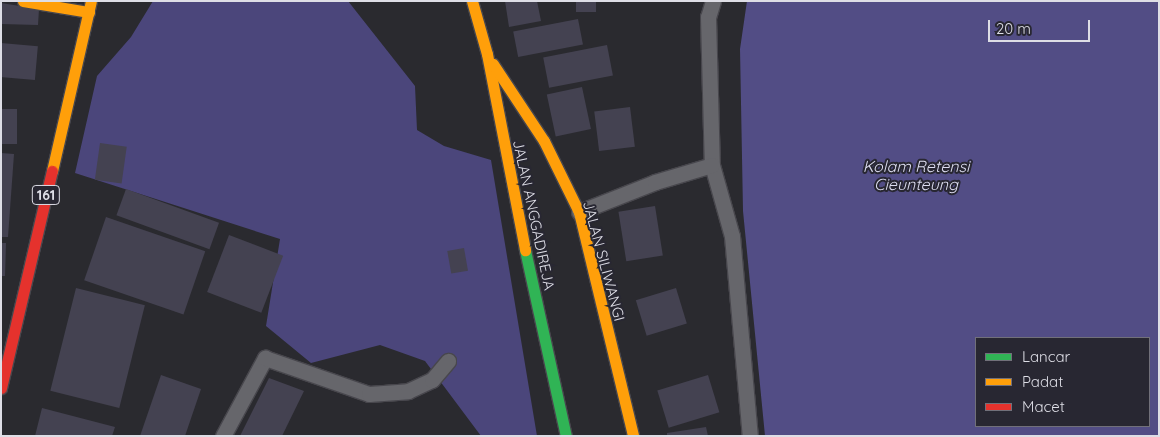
<!DOCTYPE html>
<html>
<head>
<meta charset="utf-8">
<style>
	body { margin:0 }
	#map { position:relative; width:1160px; height:437px; overflow:hidden; background:#2a2a2f; font-family:Quicksand,sans-serif }
	div>[style] { position:absolute }
	.forest>* { inset:0; background:#4b467b }
	.water>* { inset:0; background:#524d85 }
	.building>* { inset:0; background:#444251; transform-origin:0 0 }
	.roads { filter:drop-shadow(1px 0 #48474d) drop-shadow(-1px 0 #48474d) drop-shadow(0 1px #48474d) drop-shadow(0 -1px #48474d) }
	.lane>* { height:15px; margin:-7.5px; padding:0 7.5px; transform-origin:7.5px; border-radius:7.5px; background:#66666b }
	.fast>* { height:11px; margin:-5.5px; padding:0 5.5px; transform-origin:5.5px; border-radius:5.5px; background:#30b455 }
	.slow>* { height:11px; margin:-5.5px; padding:0 5.5px; transform-origin:5.5px; border-radius:5.5px; background:#ff9f0a }
	.jam>* { height:11px; margin:-5.5px; padding:0 5.5px; transform-origin:5.5px; border-radius:5.5px; background:#e5322d }
	span { translate:-50% -50%; white-space:nowrap; text-align:center; line-height:1.15; -webkit-text-stroke:4px #282732; paint-order:stroke }
	.shield-label span { padding:1px 4px; background:#282732; border:1px solid; border-radius:4px; -webkit-text-stroke-width:0 }
	.shield-label { font-size:14px; color:#dedee6; font-weight:700 }
	.street-label { font-size:15px; color:#dedee6 }
	.water-label { font-size:16px; color:#ddddf0; font-style:italic }
	.frame { position:absolute; inset:0; border:2px solid #dedee6; pointer-events:none }
	.legend { position:absolute; left:975px; top:337px; width:175px; height:90px; box-sizing:border-box; background:#282732; border:1px solid #71707a; margin:0; padding:6px 9px; list-style:none; font-size:15px; color:#dedee6 }
	.legend li { display:flex; align-items:center; gap:10px; height:25px }
	.legend b { width:25px; border:1px solid #71707a }
	.scale { position:absolute; left:988px; top:20px; width:102px; height:22px; box-sizing:border-box; border:2px solid #dedee6; border-top:0; padding-left:6px; font-size:15px; line-height:18px; white-space:nowrap; color:#dedee6; -webkit-text-stroke:4px #282732; paint-order:stroke }
</style>
</head>
<body>
<div id="map">
	<div class="forest">
		<i style="clip-path:polygon(153px 1px,348px 1px,415px 86px,417px 130px,444px 146px,491px 160px,537px 436px,481px 436px,425px 361px,380px 345px,311px 363px,266px 326px,280px 239px,75px 173px,97px 76px,131px 37px)"></i>
	</div>
	<div class="water">
		<i style="clip-path:polygon(evenodd,747px 1px,1159px 1px,1159px 436px,765px 436px,743px 211px,740px 49px,747px 1px,976px 338px,1149px 338px,1149px 426px,976px 426px,976px 338px)"></i>
	</div>
	<div class="building">
		<i style="clip-path:polygon(505px 1px,537px 1px,541px 21px,509px 27px)"></i>
		<i style="left:576px;top:1px;width:20px;height:11px"></i>
		<i style="clip-path:polygon(1px 3px,39px 9px,38px 25px,1px 24px)"></i>
		<i style="left:578px;top:19px;width:26px;height:66px;rotate:79deg"></i>
		<i style="left:1px;top:43px;width:37px;height:34px;rotate:5deg"></i>
		<i style="left:607px;top:45px;width:31px;height:65px;rotate:79deg"></i>
		<i style="left:582px;top:87px;width:43px;height:36px;rotate:78deg"></i>
		<i style="left:630px;top:107px;width:40px;height:36px;rotate:83deg"></i>
		<i style="left:1px;top:109px;width:16px;height:35px"></i>
		<i style="left:100px;top:143px;width:27px;height:37px;rotate:8deg"></i>
		<i style="clip-path:polygon(1px 153px,14px 154px,8px 237px,1px 237px)"></i>
		<i style="left:126px;top:189px;width:99px;height:28px;rotate:20deg"></i>
		<i style="left:655px;top:206px;width:50px;height:37px;rotate:81deg"></i>
		<i style="left:106px;top:217px;width:105px;height:67px;rotate:19deg"></i>
		<i style="left:229px;top:235px;width:58px;height:61px;rotate:21deg"></i>
		<i style="clip-path:polygon(1px 243px,6px 243px,5px 276px,1px 276px)"></i>
		<i style="left:464px;top:248px;width:23px;height:17px;rotate:80deg"></i>
		<i style="left:76px;top:288px;width:71px;height:106px;rotate:14deg"></i>
		<i style="left:676px;top:288px;width:37px;height:42px;rotate:73deg"></i>
		<i style="clip-path:polygon(161px 375px,201px 389px,185px 436px,140px 436px)"></i>
		<i style="left:708px;top:375px;width:39px;height:53px;rotate:73deg"></i>
		<i style="clip-path:polygon(269px 378px,304px 391px,282px 436px,240px 436px)"></i>
		<i style="clip-path:polygon(42px 408px,115px 427px,112px 436px,35px 436px)"></i>
		<i style="clip-path:polygon(706px 427px,708px 436px,667px 436px,667px 433px)"></i>
	</div>
	<div class="roads">
		<div class="lane">
			<i style="left:713px;top:1px;width:17px;rotate:107deg"></i>
			<i style="left:708px;top:17px;width:148px;rotate:88.5deg"></i>
			<i style="left:712px;top:165px;width:74px;rotate:74.3deg"></i>
			<i style="left:732px;top:236px;width:201px;rotate:84.9deg"></i>
			<i style="left:579px;top:212px;width:82px;rotate:-21.5deg"></i>
			<i style="left:655px;top:182px;width:59px;rotate:-16.6deg"></i>
			<i style="left:223px;top:436px;width:89px;rotate:-61.7deg"></i>
			<i style="left:265px;top:358px;width:110px;rotate:19.1deg"></i>
			<i style="left:369px;top:394px;width:39px;rotate:-4deg"></i>
			<i style="left:408px;top:391px;width:26px;rotate:-25deg"></i>
			<i style="left:432px;top:380px;width:25px;rotate:-50deg"></i>
		</div>
		<div class="fast">
			<i style="left:525px;top:250px;width:190px;rotate:77.6deg"></i>
		</div>
		<div class="slow">
			<i style="left:23px;top:1px;width:67px;rotate:9.5deg"></i>
			<i style="left:472px;top:1px;width:55px;rotate:74.2deg"></i>
			<i style="left:487px;top:54px;width:200px;rotate:79deg"></i>
			<i style="left:493px;top:64px;width:92px;rotate:56.5deg"></i>
			<i style="left:544px;top:141px;width:79px;rotate:63.8deg"></i>
			<i style="left:579px;top:212px;width:230px;rotate:76.4deg"></i>
			<i style="left:52px;top:171px;width:174px;rotate:-77.1deg"></i>
		</div>
		<div class="jam">
			<i style="left:1px;top:388px;width:223px;rotate:-76.8deg"></i>
		</div>
	</div>
	<div class="shield-label">
		<span style="left:46px;top:195px">161</span>
	</div>
	<div class="street-label">
		<span style="left:534px;top:215px;rotate:78deg">JALAN ANGGADIREJA</span>
		<span style="left:604px;top:261px;rotate:75deg">JALAN SILIWANGI</span>
	</div>
	<div class="water-label">
		<span style="left:916px;top:175px">Kolam Retensi<br>Cieunteung</span>
	</div>
	<div class="frame"></div>
	<ul class="legend">
	<li><b style="height:6px;background:#30b455"></b>Lancar</li>
	<li><b style="height:6px;background:#ff9f0a"></b>Padat</li>
	<li><b style="height:6px;background:#e5322d"></b>Macet</li>
	</ul>
	<div class="scale">20 m</div>
</div>
</body>
</html>
